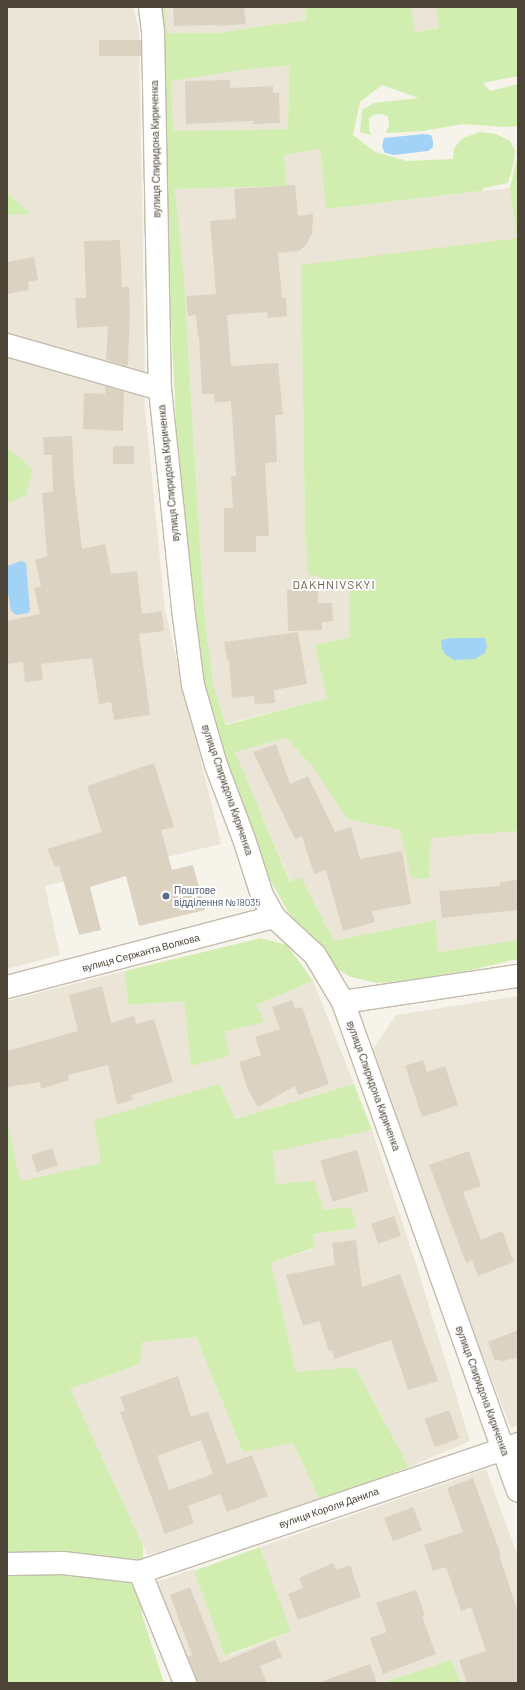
<!DOCTYPE html>
<html>
<head>
<meta charset="utf-8">
<style>
	body { margin:0 }
	#map { position:relative; width:525px; height:1690px; overflow:hidden; background:#f6f3ea; font-family:Barlow,sans-serif }
	div>[style] { position:absolute }
	.residential>* { inset:0; background:#ebe5d8 }
	.green>* { inset:0; background:#d1eeb0; transform-origin:0 0 }
	.water>* { inset:0; background:#a2d3f7 }
	.building>* { inset:0; background:#dcd2c1; transform-origin:0 0 }
	.roads { filter:drop-shadow(1px 0 #c3bbac) drop-shadow(-1px 0 #c3bbac) drop-shadow(0 1px #c3bbac) drop-shadow(0 -1px #c3bbac) }
	.minor>* { height:22px; margin:-11px; padding:0 11px; transform-origin:11px; border-radius:11px; background:#fff }
	.dots>* { width:11px; height:11px; translate:-50% -50%; box-sizing:border-box; border:2px solid #fff; border-radius:50% }
	span { translate:-50% -50%; white-space:nowrap; text-align:center; line-height:1.15; -webkit-text-stroke:4px #fff; paint-order:stroke }
	.street-label { font-size:10px; color:#4c4437 }
	.service-label { font-size:10px; color:#4e5e75 }
	.left { translate:0 -50%; text-align:left }
	.quarter-label { font-size:12px; color:#6f624d; letter-spacing:1px }
	.frame { position:absolute; inset:0; border:8px solid #4c4437; pointer-events:none }
</style>
</head>
<body>
<div id="map">
	<div class="residential">
		<i style="clip-path:polygon(7px 7px,133px 7px,139px 30px,145px 378px,7px 342px)"></i>
		<i style="clip-path:polygon(165px 7px,305px 7px,306px 20px,217px 33px,167px 33px)"></i>
		<i style="clip-path:polygon(411px 7px,436px 7px,439px 28px,414px 32px)"></i>
		<i style="clip-path:polygon(289px 66px,288px 129px,172px 131px,171px 81px,249px 69px)"></i>
		<i style="clip-path:polygon(320px 149px,326px 209px,510px 188px,518px 238px,301px 266px,305px 526px,350px 585px,350px 637px,315px 645px,327px 698px,226px 724px,213px 683px,204px 610px,190px 373px,175px 189px,287px 186px,284px 155px)"></i>
		<i style="clip-path:polygon(7px 354px,130px 390px,144px 397px,165px 610px,221px 844px,45px 886px,60px 955px,7px 969px)"></i>
		<i style="clip-path:polygon(286px 738px,314px 768px,347px 819px,400px 830px,429px 878px,431px 838px,518px 831px,518px 940px,438px 952px,436px 920px,334px 941px,301px 877px,291px 882px,234px 752px)"></i>
		<i style="clip-path:polygon(125px 971px,128px 1005px,184px 1001px,191px 1066px,224px 1032px,263px 1022px,256px 1005px,313px 981px,354px 1084px,234px 1119px,94px 1120px,101px 1163px,19px 1181px,7px 1120px,7px 1001px)"></i>
		<i style="clip-path:polygon(518px 996px,518px 1425px,511px 1428px,430px 1221px,373px 1049px,396px 1015px)"></i>
		<i style="clip-path:polygon(372px 1130px,417px 1267px,470px 1441px,409px 1467px,355px 1367px,296px 1373px,271px 1263px,315px 1248px,313px 1234px,357px 1228px,276px 1184px,273px 1152px)"></i>
		<i style="clip-path:polygon(196px 1337px,243px 1452px,293px 1442px,320px 1500px,148px 1555px,69px 1389px,140px 1364px,141px 1342px)"></i>
		<i style="clip-path:polygon(486px 1469px,518px 1557px,518px 1683px,461px 1683px,451px 1660px,382px 1683px,193px 1683px,156px 1582px,194px 1569px,231px 1655px,290px 1632px,260px 1547px)"></i>
	</div>
	<div class="green">
		<i style="clip-path:polygon(evenodd,156px 7px,165px 7px,167px 33px,217px 33px,306px 20px,305px 7px,411px 7px,415px 32px,439px 28px,436px 7px,518px 7px,518px 76px,483px 83px,490px 91px,518px 84px,518px 126px,505px 127px,463px 124px,423px 131px,386px 133px,389px 124px,388px 116px,381px 114px,373px 115px,369px 119px,369px 129px,371px 135px,360px 132px,362px 110px,374px 103px,419px 98px,382px 85px,360px 102px,353px 135px,375px 152px,407px 161px,453px 159px,454px 148px,463px 138px,480px 132px,496px 134px,510px 141px,515px 151px,513px 165px,508px 183px,484px 188px,482px 191px,326px 209px,320px 149px,284px 155px,287px 186px,175px 189px,184px 280px,204px 610px,213px 683px,226px 725px,327px 698px,315px 645px,350px 637px,350px 585px,308px 574px,305px 526px,301px 265px,517px 238px,510px 188px,518px 155px,518px 831px,431px 838px,429px 878px,411px 879px,400px 830px,347px 819px,314px 768px,286px 738px,235px 752px,290px 882px,301px 877px,334px 941px,436px 920px,438px 952px,518px 940px,518px 959px,471px 970px,406px 981px,378px 983px,351px 977px,331px 966px,288px 912px,262px 865px,204px 705px,178px 478px,175px 396px,162px 175px,156px 7px,289px 66px,288px 129px,173px 131px,171px 81px,249px 69px,289px 66px)"></i>
		<i style="clip-path:polygon(7px 193px,31px 214px,7px 215px)"></i>
		<i style="clip-path:polygon(7px 448px,33px 469px,26px 495px,7px 504px)"></i>
		<i style="clip-path:polygon(261px 938px,287px 945px,313px 981px,256px 1005px,264px 1022px,224px 1032px,230px 1056px,191px 1066px,184px 1001px,128px 1005px,125px 971px)"></i>
		<i style="clip-path:polygon(220px 1084px,235px 1119px,354px 1084px,372px 1130px,273px 1152px,276px 1184px,314px 1181px,324px 1210px,351px 1207px,357px 1228px,313px 1234px,315px 1247px,271px 1263px,296px 1372px,355px 1367px,409px 1467px,320px 1500px,293px 1443px,243px 1452px,196px 1337px,142px 1342px,140px 1364px,70px 1389px,143px 1545px,142px 1615px,164px 1683px,7px 1683px,7px 1120px,20px 1181px,101px 1163px,94px 1120px)"></i>
		<i style="left:260px;top:1547px;width:90px;height:70px;rotate:70deg"></i>
		<i style="clip-path:polygon(451px 1660px,461px 1683px,382px 1683px)"></i>
	</div>
	<div class="water">
		<i style="clip-path:polygon(424px 134px,431px 135px,433px 141px,433px 147px,428px 151px,394px 155px,385px 153px,382px 146px,384px 138px)"></i>
		<i style="clip-path:polygon(21px 561px,26px 563px,30px 610px,28px 613px,16px 615px,11px 611px,7px 587px,7px 566px)"></i>
		<i style="clip-path:polygon(452px 638px,485px 638px,487px 646px,485px 653px,475px 659px,454px 660px,445px 654px,442px 649px,441px 640px)"></i>
	</div>
	<div class="building">
		<i style="clip-path:polygon(173px 7px,244px 7px,246px 24px,217px 26px,217px 25px,174px 26px)"></i>
		<i style="left:141px;top:40px;width:16px;height:42px;rotate:90deg"></i>
		<i style="clip-path:polygon(230px 80px,230px 88px,273px 86px,273px 93px,279px 93px,280px 123px,253px 124px,253px 121px,186px 124px,185px 81px)"></i>
		<i style="clip-path:polygon(295px 185px,298px 216px,313px 214px,312px 233px,306px 245px,299px 251px,278px 253px,282px 298px,286px 298px,287px 316px,268px 318px,267px 312px,227px 315px,231px 366px,278px 363px,283px 415px,275px 415px,277px 462px,265px 463px,269px 536px,256px 536px,256px 552px,224px 552px,224px 508px,233px 508px,231px 476px,236px 476px,231px 401px,215px 403px,214px 394px,202px 394px,199px 337px,198px 337px,196px 315px,188px 316px,186px 296px,216px 294px,210px 221px,236px 219px,234px 189px)"></i>
		<i style="clip-path:polygon(120px 240px,122px 287px,129px 287px,130px 308px,128px 365px,126px 366px,106px 360px,108px 326px,77px 328px,75px 298px,86px 298px,84px 241px)"></i>
		<i style="clip-path:polygon(34px 257px,38px 280px,28px 282px,29px 290px,7px 294px,7px 262px)"></i>
		<i style="clip-path:polygon(105px 386px,124px 392px,123px 431px,83px 429px,84px 393px,105px 394px)"></i>
		<i style="clip-path:polygon(72px 436px,74px 481px,82px 549px,105px 544px,111px 574px,137px 571px,142px 614px,162px 611px,164px 631px,139px 634px,150px 715px,114px 720px,111px 702px,99px 704px,92px 658px,41px 664px,43px 680px,25px 682px,23px 662px,7px 664px,7px 621px,40px 614px,34px 588px,41px 586px,35px 560px,47px 556px,42px 493px,53px 492px,52px 455px,44px 455px,43px 437px)"></i>
		<i style="left:113px;top:446px;width:21px;height:18px"></i>
		<i style="clip-path:polygon(318px 589px,318px 603px,332px 603px,333px 621px,322px 622px,322px 630px,288px 631px,287px 590px)"></i>
		<i style="clip-path:polygon(298px 632px,307px 684px,274px 690px,275px 703px,255px 704px,254px 696px,232px 698px,229px 660px,227px 660px,224px 642px)"></i>
		<i style="clip-path:polygon(276px 744px,290px 784px,308px 776px,335px 832px,351px 827px,360px 859px,402px 851px,411px 904px,372px 911px,375px 922px,343px 931px,326px 870px,314px 874px,302px 836px,295px 839px,253px 752px)"></i>
		<i style="clip-path:polygon(154px 763px,174px 827px,161px 830px,172px 870px,193px 865px,205px 910px,139px 926px,126px 876px,90px 887px,101px 930px,79px 935px,59px 866px,55px 867px,47px 849px,102px 832px,87px 786px)"></i>
		<i style="clip-path:polygon(518px 880px,518px 910px,442px 918px,439px 891px,500px 886px,500px 882px)"></i>
		<i style="clip-path:polygon(102px 986px,111px 1023px,134px 1016px,136px 1024px,154px 1019px,173px 1082px,132px 1095px,133px 1100px,117px 1104px,108px 1065px,68px 1075px,69px 1080px,41px 1089px,40px 1082px,7px 1087px,7px 1051px,78px 1031px,69px 995px)"></i>
		<i style="clip-path:polygon(292px 1000px,295px 1009px,302px 1007px,329px 1084px,298px 1095px,295px 1086px,258px 1107px,248px 1090px,239px 1062px,261px 1055px,255px 1037px,280px 1029px,272px 1007px)"></i>
		<i style="clip-path:polygon(423px 1060px,427px 1072px,445px 1066px,458px 1105px,422px 1117px,405px 1066px)"></i>
		<i style="left:52px;top:1148px;width:18px;height:22px;rotate:71deg"></i>
		<i style="left:357px;top:1150px;width:43px;height:38px;rotate:74deg"></i>
		<i style="clip-path:polygon(469px 1151px,481px 1186px,463px 1192px,481px 1240px,502px 1231px,514px 1262px,478px 1276px,472px 1260px,466px 1263px,429px 1165px)"></i>
		<i style="left:394px;top:1216px;width:21px;height:24px;rotate:71deg"></i>
		<i style="clip-path:polygon(356px 1240px,362px 1287px,400px 1274px,438px 1381px,408px 1390px,391px 1340px,334px 1359px,332px 1350px,329px 1351px,319px 1321px,303px 1326px,286px 1275px,335px 1265px,332px 1243px)"></i>
		<i style="clip-path:polygon(518px 1330px,518px 1357px,501px 1362px,500px 1359px,495px 1361px,488px 1342px)"></i>
		<i style="clip-path:polygon(evenodd,178px 1376px,191px 1417px,208px 1411px,227px 1464px,252px 1455px,268px 1496px,227px 1512px,220px 1494px,188px 1506px,194px 1523px,165px 1534px,120px 1412px,125px 1411px,120px 1397px,178px 1376px,201px 1440px,213px 1474px,169px 1490px,157px 1456px,201px 1440px)"></i>
		<i style="left:449px;top:1410px;width:30px;height:26px;rotate:70deg"></i>
		<i style="clip-path:polygon(473px 1478px,501px 1555px,499px 1555px,518px 1612px,518px 1683px,467px 1683px,459px 1660px,486px 1651px,471px 1607px,461px 1611px,446px 1567px,433px 1571px,424px 1545px,463px 1532px,447px 1488px)"></i>
		<i style="left:413px;top:1507px;width:25px;height:31px;rotate:69deg"></i>
		<i style="clip-path:polygon(333px 1563px,336px 1570px,350px 1565px,361px 1597px,298px 1620px,288px 1594px,303px 1588px,299px 1578px)"></i>
		<i style="clip-path:polygon(190px 1587px,220px 1663px,275px 1640px,282px 1657px,260px 1666px,267px 1683px,197px 1683px,188px 1656px,192px 1655px,170px 1595px)"></i>
		<i style="clip-path:polygon(416px 1590px,425px 1615px,422px 1616px,436px 1654px,383px 1674px,370px 1638px,387px 1632px,376px 1603px)"></i>
		<i style="clip-path:polygon(370px 1664px,377px 1683px,323px 1683px,323px 1681px)"></i>
	</div>
	<div class="roads">
		<div class="minor">
			<i style="left:150px;top:7px;width:24px;rotate:83deg"></i>
			<i style="left:153px;top:31px;width:358px;rotate:88.9deg"></i>
			<i style="left:160px;top:389px;width:228px;rotate:84deg"></i>
			<i style="left:184px;top:616px;width:70px;rotate:82.6deg"></i>
			<i style="left:193px;top:685px;width:83px;rotate:74deg"></i>
			<i style="left:216px;top:765px;width:79px;rotate:69.3deg"></i>
			<i style="left:244px;top:839px;width:59px;rotate:72.2deg"></i>
			<i style="left:262px;top:895px;width:25px;rotate:61deg"></i>
			<i style="left:274px;top:917px;width:56px;rotate:42.8deg"></i>
			<i style="left:315px;top:955px;width:55px;rotate:59.2deg"></i>
			<i style="left:343px;top:1002px;width:519px;rotate:70.31deg"></i>
			<i style="left:7px;top:345px;width:159px;rotate:16deg"></i>
			<i style="left:7px;top:987px;width:276px;rotate:-14.7deg"></i>
			<i style="left:343px;top:1002px;width:177px;rotate:-8.5deg"></i>
			<i style="left:7px;top:1564px;width:56px;rotate:-1deg"></i>
			<i style="left:63px;top:1563px;width:78px;rotate:6.7deg"></i>
			<i style="left:140px;top:1572px;width:399px;rotate:-18.7deg"></i>
			<i style="left:140px;top:1572px;width:120px;rotate:67.9deg"></i>
		</div>
	</div>
	<div class="dots">
		<i style="left:166px;top:896px;background:#5c6f8a"></i>
	</div>
	<div class="street-label">
		<span style="left:156px;top:149px;rotate:-91deg">вулиця Спиридона Кириченка</span>
		<span style="left:169px;top:473px;rotate:-96deg">вулиця Спиридона Кириченка</span>
		<span style="left:227px;top:790px;rotate:71deg">вулиця Спиридона Кириченка</span>
		<span style="left:141px;top:953px;rotate:-15deg">вулиця Сержанта Волкова</span>
		<span style="left:373px;top:1086px;rotate:70deg">вулиця Спиридона Кириченка</span>
		<span style="left:482px;top:1391px;rotate:70deg">вулиця Спиридона Кириченка</span>
		<span style="left:329px;top:1508px;rotate:-19deg">вулиця Короля Данила</span>
	</div>
	<div class="service-label">
		<span class="left" style="left:174px;top:896px">Поштове<br>відділення №18035</span>
	</div>
	<div class="quarter-label">
		<span style="left:334px;top:585px">DAKHNIVSKYI</span>
	</div>
	<div class="frame"></div>
</div>
</body>
</html>
